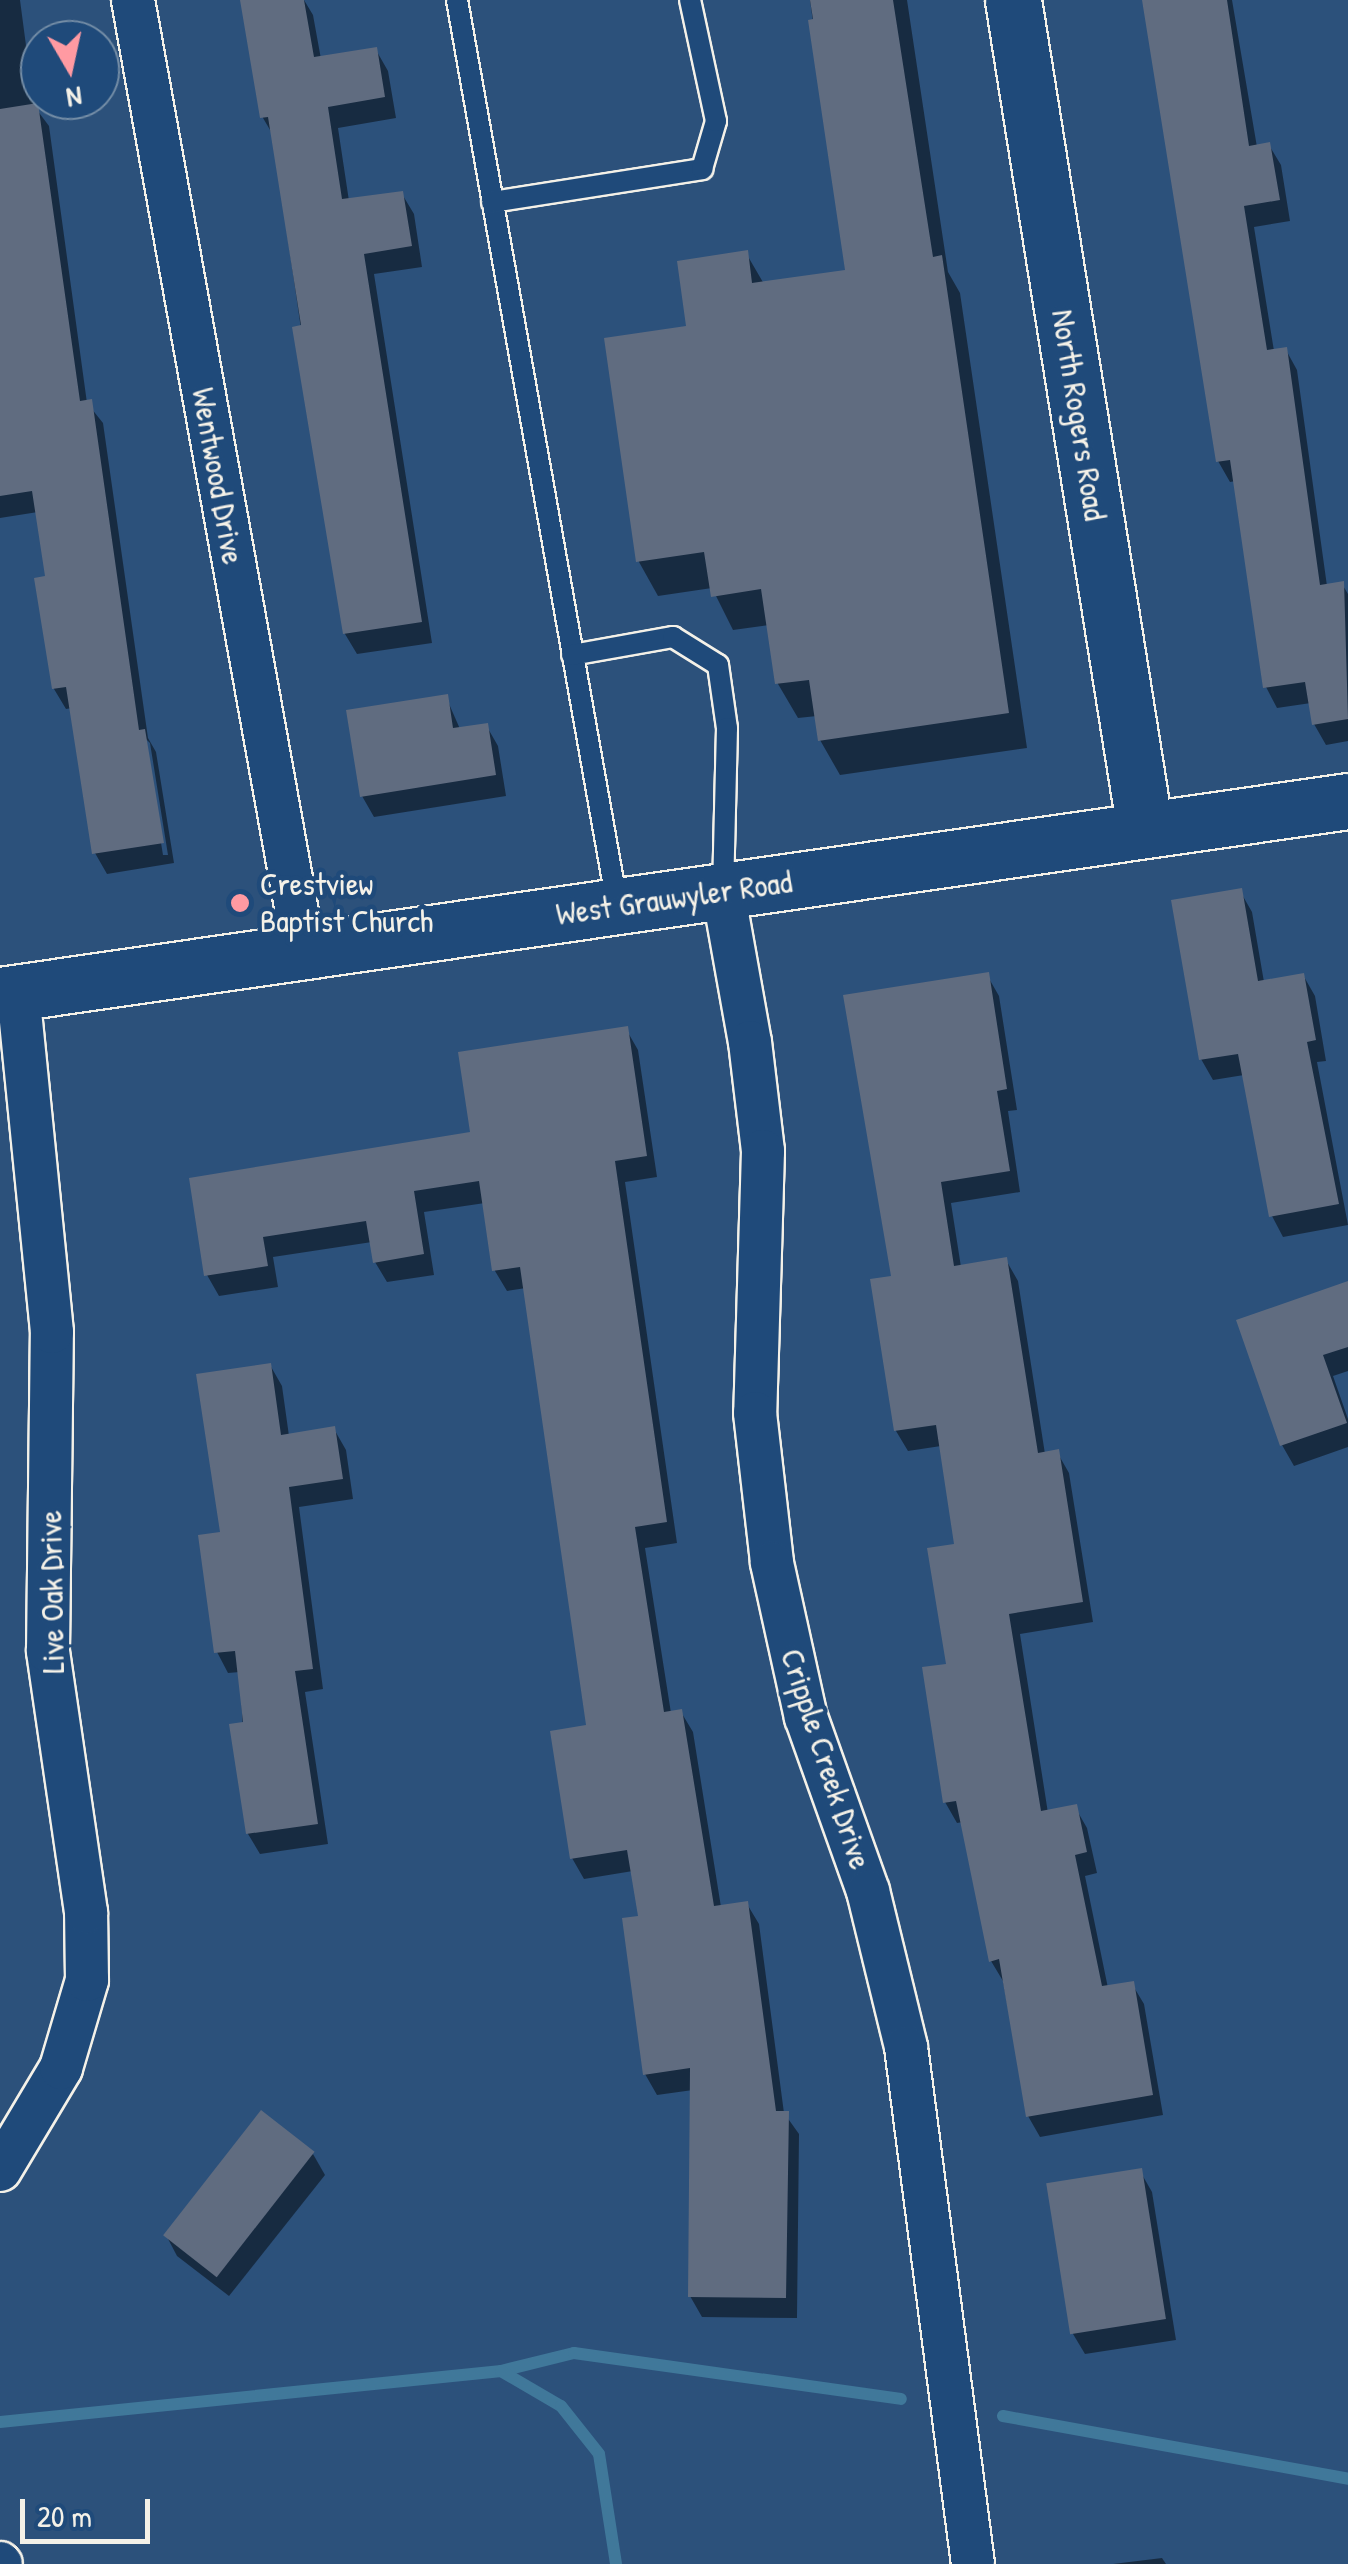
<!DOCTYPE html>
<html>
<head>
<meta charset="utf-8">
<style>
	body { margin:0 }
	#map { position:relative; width:1348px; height:2564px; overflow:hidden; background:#2c517b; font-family:"Patrick Hand",sans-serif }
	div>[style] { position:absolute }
	.shadow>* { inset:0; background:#0007 }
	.stream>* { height:12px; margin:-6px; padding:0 6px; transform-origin:6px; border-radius:6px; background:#40789a }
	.building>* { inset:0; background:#606c80; transform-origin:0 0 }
	.roads { filter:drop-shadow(2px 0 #f4f1e8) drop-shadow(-2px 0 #f4f1e8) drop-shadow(0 2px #f4f1e8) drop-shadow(0 -2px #f4f1e8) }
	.lane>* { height:20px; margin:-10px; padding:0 10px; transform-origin:10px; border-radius:10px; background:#1f4a7a }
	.street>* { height:42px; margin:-21px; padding:0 21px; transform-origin:21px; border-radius:21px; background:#1f4a7a }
	.secondary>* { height:55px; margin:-27.5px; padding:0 27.5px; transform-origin:27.5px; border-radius:27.5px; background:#1f4a7a }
	.dots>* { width:28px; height:28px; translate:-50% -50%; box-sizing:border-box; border:5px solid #1f4a7a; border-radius:50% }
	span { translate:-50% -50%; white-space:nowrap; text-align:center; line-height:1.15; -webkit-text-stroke:9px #1f4a7a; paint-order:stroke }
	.street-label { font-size:32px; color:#f4f1e8 }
	.poi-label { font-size:32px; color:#f4f1e8 }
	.left { translate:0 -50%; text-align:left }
	.north { position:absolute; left:20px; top:20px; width:100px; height:100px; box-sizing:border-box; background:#1f4a7a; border:2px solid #748da6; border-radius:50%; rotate:171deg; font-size:28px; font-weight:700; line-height:40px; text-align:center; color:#f4f1e8 }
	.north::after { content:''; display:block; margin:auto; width:35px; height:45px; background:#ff9aa2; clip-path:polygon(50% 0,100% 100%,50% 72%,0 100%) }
	.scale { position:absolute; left:20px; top:2499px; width:130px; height:45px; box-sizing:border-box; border:5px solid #f4f1e8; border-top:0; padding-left:12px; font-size:30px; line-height:35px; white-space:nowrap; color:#f4f1e8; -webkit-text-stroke:8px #1f4a7a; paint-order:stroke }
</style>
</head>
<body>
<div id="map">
	<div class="shadow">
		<i style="clip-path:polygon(evenodd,0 0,20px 0,34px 106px,49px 126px,87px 403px,103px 423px,148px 738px,156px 752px,174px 863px,107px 874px,95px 853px,72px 708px,66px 709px,54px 689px,48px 578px,38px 512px,0 518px,0 0,144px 737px,150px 743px,168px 855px,163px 855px,144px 737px)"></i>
		<i style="clip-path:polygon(268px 0,304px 0,313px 15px,321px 59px,376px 50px,388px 71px,396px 118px,338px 128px,349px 201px,402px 194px,414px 214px,422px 267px,374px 274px,432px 643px,357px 654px,345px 634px,273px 135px,263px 118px,244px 4px)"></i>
		<i style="clip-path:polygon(810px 0,907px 0,948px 272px,960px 293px,1027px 748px,840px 775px,820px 740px,817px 716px,798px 718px,778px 684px,769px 625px,733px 630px,712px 588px,658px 596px,639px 562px,607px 340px,688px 328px,746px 253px,764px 284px,847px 272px)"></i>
		<i style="clip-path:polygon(1146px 0,1232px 0,1257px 147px,1269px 145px,1281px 165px,1290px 221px,1254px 227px,1274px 351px,1286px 350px,1297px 370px,1327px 586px,1342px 584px,1348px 594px,1348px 741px,1326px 745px,1314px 724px,1311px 703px,1277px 708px,1266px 687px,1236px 481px,1230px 482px,1218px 461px)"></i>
		<i style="clip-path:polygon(446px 697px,460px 729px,486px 725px,498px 746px,506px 796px,374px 817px,362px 796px)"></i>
		<i style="clip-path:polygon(1240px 891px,1252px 912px,1264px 982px,1303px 975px,1315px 996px,1326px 1061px,1317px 1062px,1348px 1225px,1283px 1237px,1272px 1216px,1244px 1075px,1213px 1080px,1201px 1059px)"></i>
		<i style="clip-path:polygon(987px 975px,999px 996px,1017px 1110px,1008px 1111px,1020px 1192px,951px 1203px,961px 1267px,1006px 1260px,1018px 1281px,1045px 1454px,1057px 1452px,1069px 1473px,1093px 1622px,1020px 1634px,1048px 1813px,1075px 1807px,1087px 1828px,1097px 1873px,1085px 1876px,1108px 1988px,1132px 1984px,1144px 2004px,1163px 2115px,1040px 2137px,1028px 2116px,1003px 1981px,991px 1961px,963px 1822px,957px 1823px,945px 1802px,957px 1546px,941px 1446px,908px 1451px,896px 1431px,894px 1278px)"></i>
		<i style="clip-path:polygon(626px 1029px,638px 1050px,657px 1177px,625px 1182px,677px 1543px,645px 1548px,671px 1713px,681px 1712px,693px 1732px,721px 1907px,747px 1904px,759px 1924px,784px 2113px,799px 2134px,797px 2318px,702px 2317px,690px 2296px,693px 2090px,657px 2095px,645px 2074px,641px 1918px,633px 1871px,584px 1879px,572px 1858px,589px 1727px,526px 1288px,507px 1291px,495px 1271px,485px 1203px,424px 1212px,434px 1275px,387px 1282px,375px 1262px,372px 1242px,273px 1257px,278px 1287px,219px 1296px,207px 1275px,192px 1180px,473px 1134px)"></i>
		<i style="clip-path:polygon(1348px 1283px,1348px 1371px,1333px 1376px,1348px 1419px,1348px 1447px,1294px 1466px,1282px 1445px)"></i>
		<i style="clip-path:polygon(270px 1365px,282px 1386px,289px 1436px,334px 1429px,346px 1450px,353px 1499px,299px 1507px,323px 1689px,305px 1692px,328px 1844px,260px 1854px,248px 1834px,240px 1672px,228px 1673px,217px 1652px,223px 1534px)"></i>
		<i style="clip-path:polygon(313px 2154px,325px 2175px,229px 2296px,177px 2256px,166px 2235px)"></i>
		<i style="clip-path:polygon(1140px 2171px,1152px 2192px,1176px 2340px,1085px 2354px,1073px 2334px,1049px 2185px)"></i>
		<i style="clip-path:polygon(1162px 2558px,1166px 2564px,1113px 2564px)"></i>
	</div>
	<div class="stream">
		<i style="left:501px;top:2371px;width:75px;rotate:-13.9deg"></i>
		<i style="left:574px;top:2353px;width:330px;rotate:8deg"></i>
		<i style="left:1003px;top:2416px;width:351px;rotate:10.3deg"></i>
		<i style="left:0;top:2422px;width:504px;rotate:-5.81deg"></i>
		<i style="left:501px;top:2371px;width:69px;rotate:30.3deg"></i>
		<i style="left:561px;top:2406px;width:61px;rotate:51.6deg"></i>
		<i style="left:599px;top:2454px;width:111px;rotate:81.2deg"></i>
	</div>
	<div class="building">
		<i style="clip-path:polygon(240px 0,304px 0,314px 57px,377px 47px,385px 97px,328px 107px,342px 199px,403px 191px,412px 246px,364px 254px,422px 622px,343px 634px,292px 327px,301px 325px,268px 117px,260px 118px)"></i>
		<i style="clip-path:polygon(810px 0,893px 0,933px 257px,942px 255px,1009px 713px,818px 741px,809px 680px,775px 684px,761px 589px,711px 597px,704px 552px,636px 562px,604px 338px,686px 326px,677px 261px,748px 250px,752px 283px,845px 270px,808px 20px,813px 19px)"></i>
		<i style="clip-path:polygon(1142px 0,1227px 0,1249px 146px,1270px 142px,1280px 200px,1244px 206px,1267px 350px,1287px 347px,1320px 585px,1344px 581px,1348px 719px,1312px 725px,1305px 682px,1263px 688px,1230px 460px,1216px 462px)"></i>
		<i style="clip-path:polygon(38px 103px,80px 401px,92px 399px,139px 730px,145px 729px,164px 843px,92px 854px,66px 687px,52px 689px,34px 578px,45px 576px,32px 491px,0 496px,0 109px)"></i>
		<i style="clip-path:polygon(448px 694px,453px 728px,488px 723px,496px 775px,360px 797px,346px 710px)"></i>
		<i style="clip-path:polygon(1242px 888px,1258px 981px,1304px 973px,1316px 1040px,1307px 1042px,1339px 1204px,1269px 1217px,1238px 1054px,1199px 1060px,1171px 900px)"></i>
		<i style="clip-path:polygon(989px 972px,1007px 1089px,997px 1091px,1010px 1171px,941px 1182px,954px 1266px,1007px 1257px,1038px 1453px,1059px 1449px,1083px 1602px,1009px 1614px,1041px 1811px,1077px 1804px,1087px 1852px,1075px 1855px,1102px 1986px,1134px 1981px,1153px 2095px,1026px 2117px,999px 1959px,989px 1962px,956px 1801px,943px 1803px,922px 1667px,946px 1664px,927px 1548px,954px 1544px,936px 1425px,894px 1431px,870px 1279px,891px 1276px,843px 995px)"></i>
		<i style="clip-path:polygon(628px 1026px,647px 1156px,615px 1161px,667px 1522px,635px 1527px,664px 1712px,682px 1709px,714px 1906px,748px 1901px,776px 2111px,789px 2111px,786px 2298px,688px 2297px,690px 2068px,643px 2075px,622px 1918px,638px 1916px,627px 1850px,570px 1859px,550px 1731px,586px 1725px,520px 1267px,492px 1271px,479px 1181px,414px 1191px,424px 1254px,373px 1263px,366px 1221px,263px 1237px,268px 1266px,204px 1276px,189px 1178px,470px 1132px,458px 1052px)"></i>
		<i style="clip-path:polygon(1348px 1281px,1348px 1347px,1323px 1355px,1347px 1423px,1280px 1446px,1236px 1320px)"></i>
		<i style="clip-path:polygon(271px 1363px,281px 1435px,335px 1426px,343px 1479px,289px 1487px,313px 1669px,295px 1671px,318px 1824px,246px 1834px,229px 1724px,243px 1722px,235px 1651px,214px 1653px,198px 1535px,220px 1532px,196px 1374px)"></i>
		<i style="left:261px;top:2110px;width:68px;height:159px;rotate:38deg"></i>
		<i style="left:1142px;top:2168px;width:153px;height:97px;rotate:81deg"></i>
	</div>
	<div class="roads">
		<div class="lane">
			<i style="left:457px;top:0;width:918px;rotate:79.96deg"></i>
			<i style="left:492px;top:202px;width:213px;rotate:-8.9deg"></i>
			<i style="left:702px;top:169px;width:50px;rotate:-73.7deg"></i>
			<i style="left:716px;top:121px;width:124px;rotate:-102.1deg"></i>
			<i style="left:572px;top:655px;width:103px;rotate:-10.1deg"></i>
			<i style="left:673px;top:637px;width:53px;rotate:31.9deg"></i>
			<i style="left:718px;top:665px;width:64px;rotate:81.9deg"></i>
			<i style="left:727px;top:728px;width:161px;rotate:91.4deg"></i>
		</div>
		<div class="street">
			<i style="left:133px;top:0;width:966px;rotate:79.81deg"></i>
			<i style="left:723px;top:891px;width:153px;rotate:79.9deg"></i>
			<i style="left:750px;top:1042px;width:110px;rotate:83.2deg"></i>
			<i style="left:763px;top:1151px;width:262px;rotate:91.7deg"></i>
			<i style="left:755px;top:1413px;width:151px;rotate:83.5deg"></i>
			<i style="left:772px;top:1563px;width:158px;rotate:77.6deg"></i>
			<i style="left:806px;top:1717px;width:185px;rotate:70.4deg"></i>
			<i style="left:868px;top:1891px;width:161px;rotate:76.3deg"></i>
			<i style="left:906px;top:2047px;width:521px;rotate:82.62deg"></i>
			<i style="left:0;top:2170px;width:119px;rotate:-59.1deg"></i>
			<i style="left:61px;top:2068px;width:92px;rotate:-73.5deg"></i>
			<i style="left:87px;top:1980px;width:68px;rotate:-90.8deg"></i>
			<i style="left:86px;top:1912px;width:264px;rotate:-98.3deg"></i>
			<i style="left:48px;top:1651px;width:319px;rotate:-89.3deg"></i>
			<i style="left:52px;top:1332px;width:342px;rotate:-95.7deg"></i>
			<i style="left:0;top:2563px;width:1px;rotate:45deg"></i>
		</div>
		<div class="secondary">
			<i style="left:1013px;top:0;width:840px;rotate:80.96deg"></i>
			<i style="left:0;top:995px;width:1362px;rotate:-8.19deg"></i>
		</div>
	</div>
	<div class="dots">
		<i style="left:240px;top:903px;background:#ff9aa2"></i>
	</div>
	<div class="street-label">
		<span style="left:1079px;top:415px;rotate:81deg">North Rogers Road</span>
		<span style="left:218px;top:476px;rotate:80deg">Wentwood Drive</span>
		<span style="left:674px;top:898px;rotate:-8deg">West Grauwyler Road</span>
		<span style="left:52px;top:1592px;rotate:-91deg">Live Oak Drive</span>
		<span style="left:826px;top:1759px;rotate:72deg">Cripple Creek Drive</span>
	</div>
	<div class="poi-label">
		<span class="left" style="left:260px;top:903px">Crestview<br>Baptist Church</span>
	</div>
	<div class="north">N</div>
	<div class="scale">20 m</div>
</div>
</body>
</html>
